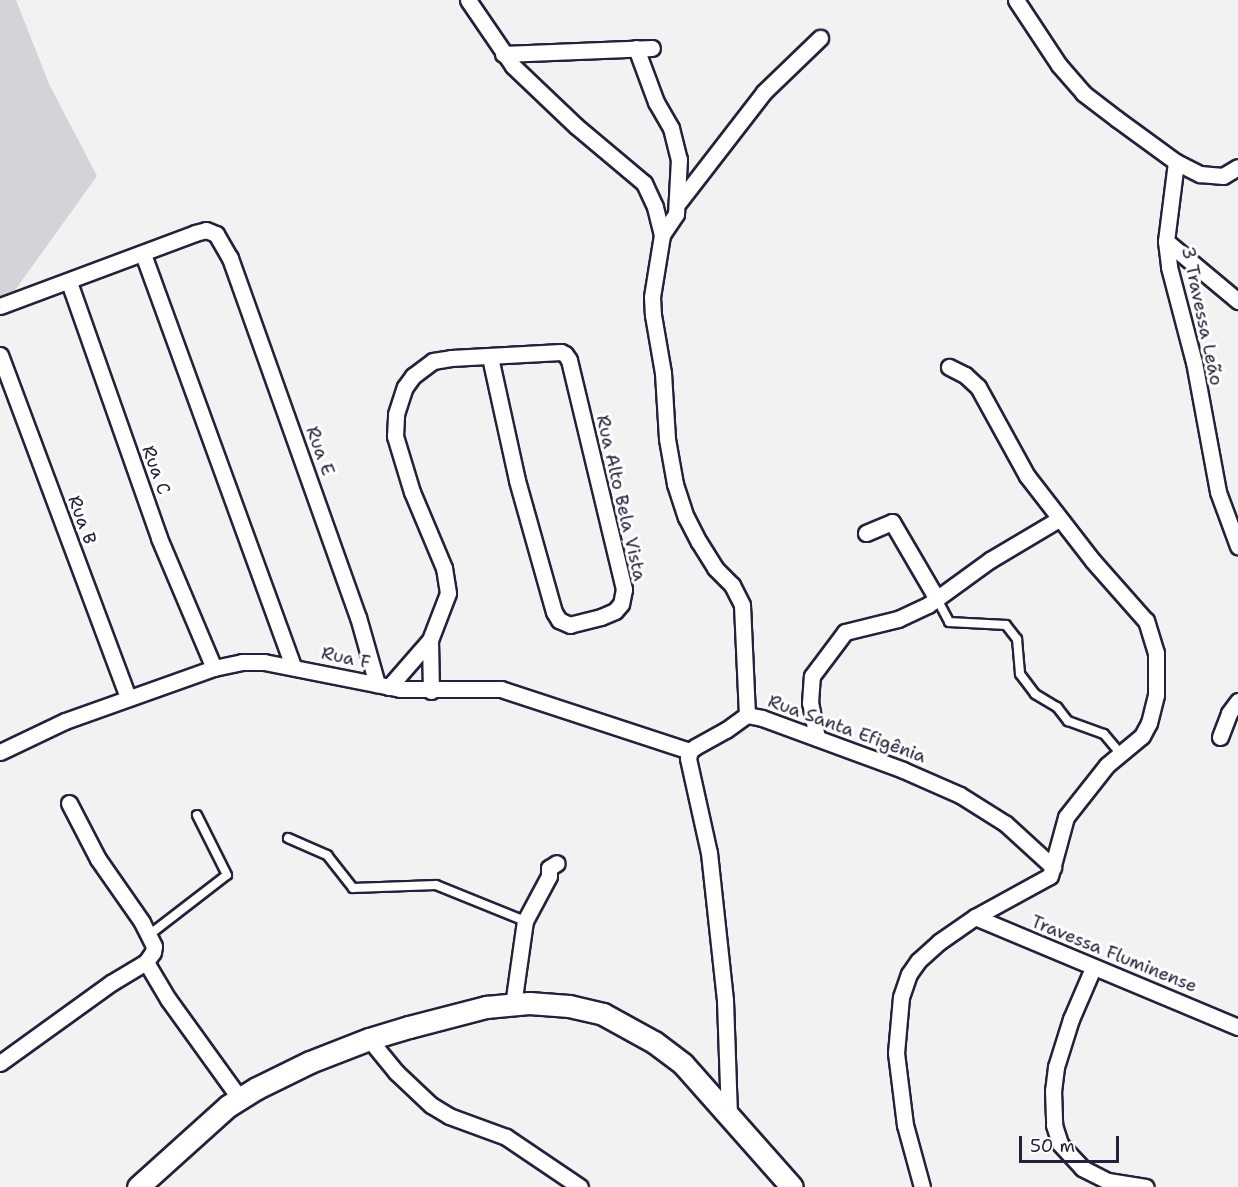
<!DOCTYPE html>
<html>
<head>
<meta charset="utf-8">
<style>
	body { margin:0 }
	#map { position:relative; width:1238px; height:1187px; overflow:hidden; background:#f2f2f3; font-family:"Shantell Sans",sans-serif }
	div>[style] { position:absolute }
	.green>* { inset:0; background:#d3d3d8 }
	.roads { filter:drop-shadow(2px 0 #22223b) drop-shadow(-2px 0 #22223b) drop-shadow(0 2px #22223b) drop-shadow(0 -2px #22223b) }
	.lane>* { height:8px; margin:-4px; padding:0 4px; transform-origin:4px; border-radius:4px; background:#fff }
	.street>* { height:15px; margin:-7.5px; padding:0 7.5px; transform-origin:7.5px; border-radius:7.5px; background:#fff }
	.secondary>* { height:21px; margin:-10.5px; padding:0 10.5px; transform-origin:10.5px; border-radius:10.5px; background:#fff }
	span { translate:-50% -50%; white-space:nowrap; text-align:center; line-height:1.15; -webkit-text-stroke:6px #fff; paint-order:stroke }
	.street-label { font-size:18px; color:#22223b }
	.scale { position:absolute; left:1019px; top:1136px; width:100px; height:27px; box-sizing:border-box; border:3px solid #22223b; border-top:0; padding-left:8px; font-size:18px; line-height:21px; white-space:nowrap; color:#22223b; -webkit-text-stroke:4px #fff; paint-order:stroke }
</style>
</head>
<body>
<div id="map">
	<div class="green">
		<i style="clip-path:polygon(0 0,16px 0,49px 84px,97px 176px,0 311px)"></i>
	</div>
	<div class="roads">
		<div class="lane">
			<i style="left:937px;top:599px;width:26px;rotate:62deg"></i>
			<i style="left:949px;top:622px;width:57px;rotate:3deg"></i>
			<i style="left:1006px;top:625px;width:18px;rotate:52deg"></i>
			<i style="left:1017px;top:639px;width:35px;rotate:85deg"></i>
			<i style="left:1020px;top:674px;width:25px;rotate:53deg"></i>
			<i style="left:1035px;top:694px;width:26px;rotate:31deg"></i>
			<i style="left:1057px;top:707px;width:18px;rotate:52deg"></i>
			<i style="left:1068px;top:721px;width:38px;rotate:20deg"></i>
			<i style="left:1104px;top:734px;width:26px;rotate:50deg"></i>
			<i style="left:288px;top:838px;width:43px;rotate:23.6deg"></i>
			<i style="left:327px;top:855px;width:42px;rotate:51.8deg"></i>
			<i style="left:353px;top:888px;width:83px;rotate:-2.1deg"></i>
			<i style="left:436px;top:885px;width:96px;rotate:22deg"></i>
			<i style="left:149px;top:935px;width:98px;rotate:-37.6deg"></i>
			<i style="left:227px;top:875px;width:67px;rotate:-116.6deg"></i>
		</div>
		<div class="street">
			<i style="left:468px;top:0;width:80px;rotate:55.7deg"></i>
			<i style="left:513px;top:66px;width:87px;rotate:43.6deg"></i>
			<i style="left:576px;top:126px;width:89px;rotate:40deg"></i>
			<i style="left:644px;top:183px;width:26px;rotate:65deg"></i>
			<i style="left:655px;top:207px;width:29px;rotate:76deg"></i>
			<i style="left:662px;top:235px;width:63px;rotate:99.2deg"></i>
			<i style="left:652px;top:297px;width:18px;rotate:87deg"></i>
			<i style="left:653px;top:315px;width:59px;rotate:80.2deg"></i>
			<i style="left:663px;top:373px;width:66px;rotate:86.5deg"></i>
			<i style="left:667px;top:439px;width:46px;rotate:79.9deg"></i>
			<i style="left:675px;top:484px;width:35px;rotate:72deg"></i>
			<i style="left:686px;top:517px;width:28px;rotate:63deg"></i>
			<i style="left:699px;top:542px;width:31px;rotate:58deg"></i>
			<i style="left:715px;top:568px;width:24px;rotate:45deg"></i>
			<i style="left:732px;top:585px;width:22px;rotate:63deg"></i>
			<i style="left:742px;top:605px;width:110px;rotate:87.4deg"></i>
			<i style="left:1016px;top:0;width:78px;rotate:56.5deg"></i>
			<i style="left:1059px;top:65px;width:37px;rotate:49deg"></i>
			<i style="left:1083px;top:93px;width:43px;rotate:37.4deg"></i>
			<i style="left:1117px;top:119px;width:73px;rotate:36.1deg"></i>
			<i style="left:1176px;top:162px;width:27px;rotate:27deg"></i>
			<i style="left:1200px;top:174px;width:23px;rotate:5deg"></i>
			<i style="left:1223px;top:176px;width:17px;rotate:-31deg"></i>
			<i style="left:636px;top:48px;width:58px;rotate:69.7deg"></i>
			<i style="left:656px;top:102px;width:30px;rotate:60deg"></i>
			<i style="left:671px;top:128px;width:32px;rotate:76deg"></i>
			<i style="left:679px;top:159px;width:55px;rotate:93.1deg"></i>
			<i style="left:676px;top:214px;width:25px;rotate:124deg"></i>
			<i style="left:503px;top:54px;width:149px;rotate:-2.3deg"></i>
			<i style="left:1176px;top:162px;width:80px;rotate:97.2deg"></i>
			<i style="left:1166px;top:241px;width:26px;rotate:83deg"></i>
			<i style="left:1169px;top:267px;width:98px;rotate:75.3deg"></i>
			<i style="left:1194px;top:362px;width:132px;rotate:79.5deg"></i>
			<i style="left:1218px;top:492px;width:58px;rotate:69.7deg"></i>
			<i style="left:679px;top:202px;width:139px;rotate:-52.3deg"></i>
			<i style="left:764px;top:92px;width:78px;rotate:-44deg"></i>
			<i style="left:1166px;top:241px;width:94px;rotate:39.8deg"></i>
			<i style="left:143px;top:254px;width:439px;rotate:70deg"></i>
			<i style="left:69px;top:282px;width:271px;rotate:70.6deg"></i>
			<i style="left:159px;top:538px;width:141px;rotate:67.1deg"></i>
			<i style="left:0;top:306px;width:208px;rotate:-20.5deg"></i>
			<i style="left:195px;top:233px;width:11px;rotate:-15deg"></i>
			<i style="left:206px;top:230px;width:11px;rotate:22deg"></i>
			<i style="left:216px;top:234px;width:28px;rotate:60deg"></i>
			<i style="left:230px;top:258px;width:381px;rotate:70.4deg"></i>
			<i style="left:358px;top:617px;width:70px;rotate:74.2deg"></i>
			<i style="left:0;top:355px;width:366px;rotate:69.5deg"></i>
			<i style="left:866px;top:533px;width:28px;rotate:-23deg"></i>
			<i style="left:892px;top:522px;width:89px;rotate:59.7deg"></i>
			<i style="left:430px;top:640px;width:51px;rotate:88.9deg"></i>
			<i style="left:389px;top:687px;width:62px;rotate:-48.9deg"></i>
			<i style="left:430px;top:640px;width:50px;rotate:-69deg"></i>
			<i style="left:448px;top:593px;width:25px;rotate:-99deg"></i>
			<i style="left:444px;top:568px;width:82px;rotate:-112.8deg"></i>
			<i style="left:412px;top:492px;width:59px;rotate:-106.9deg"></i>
			<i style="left:395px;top:436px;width:22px;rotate:-87deg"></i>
			<i style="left:396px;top:414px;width:28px;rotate:-72deg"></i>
			<i style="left:405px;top:387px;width:14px;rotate:-54deg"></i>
			<i style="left:413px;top:376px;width:25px;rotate:-37deg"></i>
			<i style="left:433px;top:361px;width:18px;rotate:-9deg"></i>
			<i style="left:451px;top:358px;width:110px;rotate:-3.1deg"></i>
			<i style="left:561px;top:352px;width:4px;rotate:27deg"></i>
			<i style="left:565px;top:354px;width:7px;rotate:56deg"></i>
			<i style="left:569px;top:360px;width:236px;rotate:76.5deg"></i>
			<i style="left:624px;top:589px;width:15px;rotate:101deg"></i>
			<i style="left:621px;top:604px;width:9px;rotate:131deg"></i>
			<i style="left:615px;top:611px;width:15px;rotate:157deg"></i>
			<i style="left:601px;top:617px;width:32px;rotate:166deg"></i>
			<i style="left:570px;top:625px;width:12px;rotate:-156deg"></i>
			<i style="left:559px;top:620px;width:9px;rotate:-122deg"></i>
			<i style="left:554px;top:612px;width:137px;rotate:-105.7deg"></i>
			<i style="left:517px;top:480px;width:126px;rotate:-102.4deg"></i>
			<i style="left:1220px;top:737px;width:26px;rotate:-69deg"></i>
			<i style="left:1229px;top:713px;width:15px;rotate:-53deg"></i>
			<i style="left:817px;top:738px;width:36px;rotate:-101deg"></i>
			<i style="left:810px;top:703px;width:27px;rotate:-86deg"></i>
			<i style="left:812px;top:676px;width:55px;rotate:-53.1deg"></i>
			<i style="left:845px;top:632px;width:55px;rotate:-13.8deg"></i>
			<i style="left:898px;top:619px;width:33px;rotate:-25deg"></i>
			<i style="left:928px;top:605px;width:77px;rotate:-36deg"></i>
			<i style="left:990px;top:560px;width:80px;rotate:-30.7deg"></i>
			<i style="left:0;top:752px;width:72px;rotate:-25.5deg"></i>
			<i style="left:65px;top:721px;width:158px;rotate:-19.6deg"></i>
			<i style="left:214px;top:668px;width:29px;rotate:-12deg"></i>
			<i style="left:242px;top:662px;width:22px"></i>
			<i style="left:264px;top:662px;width:139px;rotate:11.2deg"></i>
			<i style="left:400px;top:689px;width:101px"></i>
			<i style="left:501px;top:689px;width:199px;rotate:18.2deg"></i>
			<i style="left:975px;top:917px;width:285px;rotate:22.7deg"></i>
			<i style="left:146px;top:962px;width:43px;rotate:59.3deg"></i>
			<i style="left:168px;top:999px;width:123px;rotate:54.2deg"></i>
			<i style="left:1093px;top:968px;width:56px;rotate:113.3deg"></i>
			<i style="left:1071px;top:1019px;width:50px;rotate:107.4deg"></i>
			<i style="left:1056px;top:1067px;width:23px;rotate:97deg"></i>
			<i style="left:1053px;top:1090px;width:35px;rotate:88deg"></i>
			<i style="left:1054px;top:1125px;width:20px;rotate:72deg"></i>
			<i style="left:1060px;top:1144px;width:33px;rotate:47deg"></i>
			<i style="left:1082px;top:1168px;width:29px;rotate:27deg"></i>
			<i style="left:1108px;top:1181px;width:38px;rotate:9deg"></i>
			<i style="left:513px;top:1005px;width:85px;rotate:-81.9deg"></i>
			<i style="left:525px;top:921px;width:51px;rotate:-61.9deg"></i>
			<i style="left:549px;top:876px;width:8px;rotate:-90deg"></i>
			<i style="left:549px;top:868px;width:9px;rotate:-32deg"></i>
			<i style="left:369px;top:1039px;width:43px;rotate:50.7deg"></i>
			<i style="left:396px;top:1072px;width:48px;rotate:43.3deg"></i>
			<i style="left:431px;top:1105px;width:21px;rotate:31deg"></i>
			<i style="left:449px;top:1116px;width:61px;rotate:20.2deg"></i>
			<i style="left:506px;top:1137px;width:89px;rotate:34deg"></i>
			<i style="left:0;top:1063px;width:137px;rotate:-35.8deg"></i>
			<i style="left:111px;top:983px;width:41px;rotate:-31deg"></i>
			<i style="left:146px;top:962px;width:12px;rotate:-55deg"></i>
			<i style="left:153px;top:952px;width:6px;rotate:-81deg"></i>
			<i style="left:154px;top:946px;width:27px;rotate:-117deg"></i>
			<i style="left:142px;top:922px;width:77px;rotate:-124.9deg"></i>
			<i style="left:98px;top:859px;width:63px;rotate:-117.4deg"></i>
			<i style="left:729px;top:1115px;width:115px;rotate:-92deg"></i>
			<i style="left:725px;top:1000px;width:148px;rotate:-96.2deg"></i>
			<i style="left:709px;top:853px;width:97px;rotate:-102.5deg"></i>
			<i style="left:688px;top:758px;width:7px;rotate:-74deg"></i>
			<i style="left:690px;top:751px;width:6px;rotate:-39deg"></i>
			<i style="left:695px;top:747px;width:35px;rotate:-29deg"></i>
			<i style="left:726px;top:730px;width:26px;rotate:-36deg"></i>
			<i style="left:747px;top:715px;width:15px;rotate:11deg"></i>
			<i style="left:762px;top:718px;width:150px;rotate:20.2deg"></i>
			<i style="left:903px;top:770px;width:62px;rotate:23.7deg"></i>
			<i style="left:960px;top:795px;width:54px;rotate:32.2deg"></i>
			<i style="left:1006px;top:824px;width:64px;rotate:42.5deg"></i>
			<i style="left:922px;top:1187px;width:64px;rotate:-105.3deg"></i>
			<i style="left:905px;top:1125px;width:73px;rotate:-97.1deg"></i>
			<i style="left:896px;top:1053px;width:56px;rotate:-84.9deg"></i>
			<i style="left:901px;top:997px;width:24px;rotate:-71deg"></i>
			<i style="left:909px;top:974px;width:16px;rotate:-55deg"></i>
			<i style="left:918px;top:961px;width:28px;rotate:-42deg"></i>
			<i style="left:939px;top:942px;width:44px;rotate:-34.8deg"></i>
			<i style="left:975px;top:917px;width:85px;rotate:-28.7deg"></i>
			<i style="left:1050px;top:876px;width:61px;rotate:-74.8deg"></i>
			<i style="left:1066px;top:817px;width:66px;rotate:-51.7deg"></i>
			<i style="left:1107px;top:765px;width:45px;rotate:-39.6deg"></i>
			<i style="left:1142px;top:736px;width:15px;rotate:-62deg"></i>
			<i style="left:1149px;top:723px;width:29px;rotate:-76deg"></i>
			<i style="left:1156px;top:695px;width:42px;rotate:-90deg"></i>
			<i style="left:1156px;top:653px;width:34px;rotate:-107deg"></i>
			<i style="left:1146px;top:621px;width:80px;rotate:-131.5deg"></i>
			<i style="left:1093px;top:561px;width:108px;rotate:-127.8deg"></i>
			<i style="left:1027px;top:476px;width:102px;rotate:-118.8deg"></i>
			<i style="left:978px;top:387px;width:18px;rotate:-137deg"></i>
			<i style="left:965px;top:375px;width:18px;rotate:-153deg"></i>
		</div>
		<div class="secondary">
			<i style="left:138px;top:1187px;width:121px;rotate:-42deg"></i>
			<i style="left:228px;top:1106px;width:34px;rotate:-32deg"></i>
			<i style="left:257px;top:1088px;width:59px;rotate:-26.1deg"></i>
			<i style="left:310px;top:1062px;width:63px;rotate:-21.3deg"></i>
			<i style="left:369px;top:1039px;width:42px;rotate:-16.7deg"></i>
			<i style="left:409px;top:1027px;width:80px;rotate:-14.6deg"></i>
			<i style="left:486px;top:1007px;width:43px;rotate:-5.3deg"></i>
			<i style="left:529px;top:1003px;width:40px;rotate:4.3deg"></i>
			<i style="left:569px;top:1006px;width:35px;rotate:13deg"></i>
			<i style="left:603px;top:1014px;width:58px;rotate:28.8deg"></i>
			<i style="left:654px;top:1042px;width:36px;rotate:37deg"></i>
			<i style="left:683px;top:1064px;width:164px;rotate:48.5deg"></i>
		</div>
	</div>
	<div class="street-label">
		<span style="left:1202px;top:316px;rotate:78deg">3 Travessa Leão</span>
		<span style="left:320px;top:451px;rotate:70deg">Rua E</span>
		<span style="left:156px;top:470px;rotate:70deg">Rua C</span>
		<span style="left:621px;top:498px;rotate:77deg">Rua Alto Bela Vista</span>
		<span style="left:82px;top:520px;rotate:70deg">Rua B</span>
		<span style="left:346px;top:658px;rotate:12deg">Rua F</span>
		<span style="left:847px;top:729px;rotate:20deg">Rua Santa Efigênia</span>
		<span style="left:1114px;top:954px;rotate:22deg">Travessa Fluminense</span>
	</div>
	<div class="scale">50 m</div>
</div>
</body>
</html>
